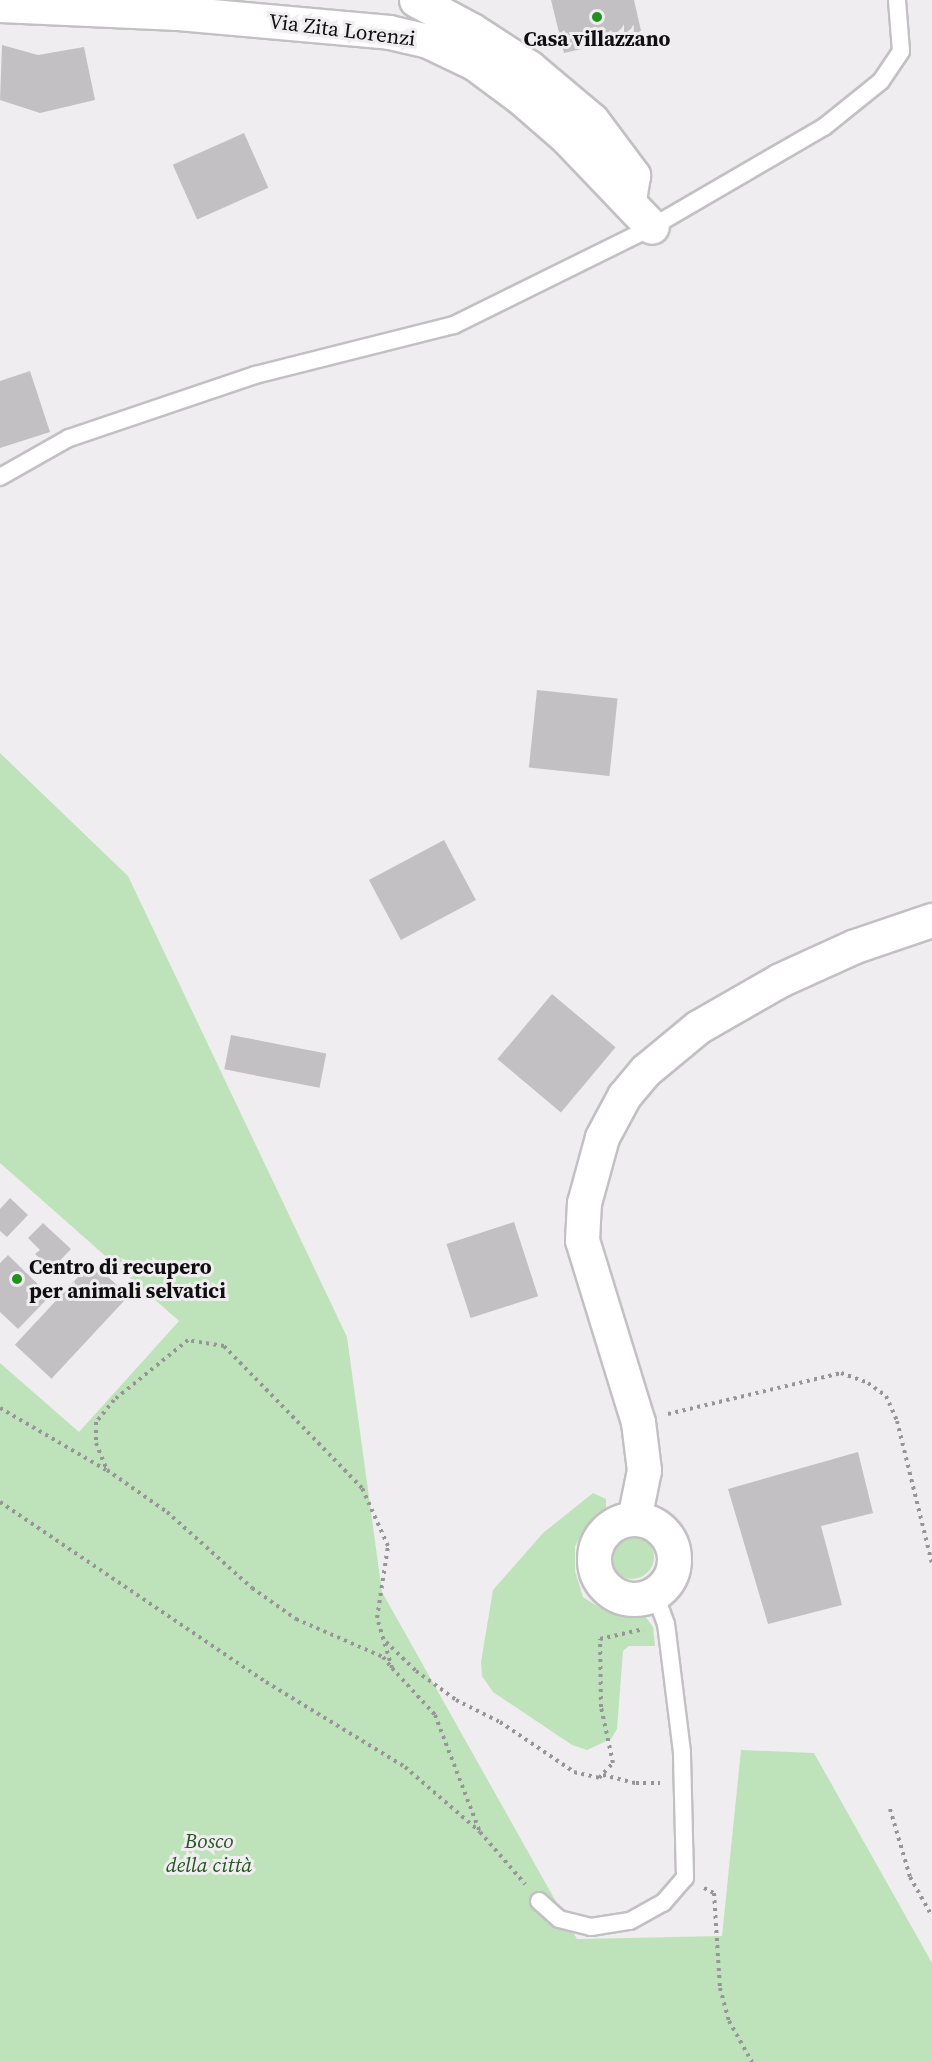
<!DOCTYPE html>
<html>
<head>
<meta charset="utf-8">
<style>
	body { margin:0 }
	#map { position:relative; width:932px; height:2062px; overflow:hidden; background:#f0edf0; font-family:"Source Serif 4",serif }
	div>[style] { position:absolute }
	.green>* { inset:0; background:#bee3ba }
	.round { border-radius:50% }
	.building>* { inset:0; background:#c3c0c4; transform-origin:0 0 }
	.path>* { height:4px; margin-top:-2px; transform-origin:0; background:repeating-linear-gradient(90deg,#979597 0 3px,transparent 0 7.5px) }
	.roads { filter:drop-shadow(2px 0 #c3c0c4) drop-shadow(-2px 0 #c3c0c4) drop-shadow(0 2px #c3c0c4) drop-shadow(0 -2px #c3c0c4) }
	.lane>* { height:16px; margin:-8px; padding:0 8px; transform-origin:8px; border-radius:8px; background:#fff }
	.street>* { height:33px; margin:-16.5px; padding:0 16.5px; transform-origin:16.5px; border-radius:16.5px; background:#fff }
	.street>.ring { margin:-16.5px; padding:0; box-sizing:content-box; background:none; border:33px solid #fff; border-radius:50% }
	.dots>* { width:16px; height:16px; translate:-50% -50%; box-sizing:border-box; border:3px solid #f0edf0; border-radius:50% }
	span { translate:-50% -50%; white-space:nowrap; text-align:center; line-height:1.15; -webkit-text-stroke:6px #f0edf0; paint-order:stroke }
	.street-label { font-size:21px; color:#100f10 }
	.poi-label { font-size:21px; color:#100f10; font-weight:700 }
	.left { translate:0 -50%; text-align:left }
	.park-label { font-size:21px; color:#235620; font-style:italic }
</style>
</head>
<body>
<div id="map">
	<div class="green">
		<i style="clip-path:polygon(0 753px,128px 876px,347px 1337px,382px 1592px,577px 1939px,722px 1936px,741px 1750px,814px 1753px,932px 1963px,932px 2062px,0 2062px,0 1363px,79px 1432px,179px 1321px,0 1163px)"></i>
		<i style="clip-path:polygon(593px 1493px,606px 1499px,606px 1510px,585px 1528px,575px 1546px,575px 1571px,583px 1597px,605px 1611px,645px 1616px,653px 1627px,655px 1646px,629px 1646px,623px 1651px,617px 1729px,611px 1739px,587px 1750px,572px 1745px,493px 1692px,482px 1676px,481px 1662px,493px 1590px,543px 1533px)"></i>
		<i class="round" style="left:610px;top:1535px;width:44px;height:44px"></i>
	</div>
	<div class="building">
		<i style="clip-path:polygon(551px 0,634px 0,642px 35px,564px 53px)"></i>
		<i style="clip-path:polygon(2px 45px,38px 55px,84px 47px,95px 100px,40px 113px,0 100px)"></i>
		<i style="left:244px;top:133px;width:60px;height:78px;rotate:66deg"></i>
		<i style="clip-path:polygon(30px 371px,50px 432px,0 448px,0 381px)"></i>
		<i style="left:537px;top:690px;width:81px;height:78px;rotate:6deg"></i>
		<i style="left:444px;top:840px;width:68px;height:85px;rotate:62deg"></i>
		<i style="left:552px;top:994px;width:83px;height:85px;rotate:40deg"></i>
		<i style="left:231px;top:1035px;width:97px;height:35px;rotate:11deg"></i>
		<i style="clip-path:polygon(10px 1198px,28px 1215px,7px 1237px,0 1231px,0 1209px)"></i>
		<i style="left:514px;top:1222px;width:78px;height:71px;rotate:72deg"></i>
		<i style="clip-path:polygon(43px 1223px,71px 1249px,52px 1269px,35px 1254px,40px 1250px,28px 1238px)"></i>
		<i style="clip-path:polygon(8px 1255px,50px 1296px,18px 1329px,0 1312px,0 1263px)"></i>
		<i style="left:92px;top:1262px;width:50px;height:113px;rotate:43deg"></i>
		<i style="clip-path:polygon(858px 1452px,873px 1513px,821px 1526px,842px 1605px,768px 1624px,728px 1489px)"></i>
	</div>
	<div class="path">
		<i style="left:0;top:1408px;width:123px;rotate:30.3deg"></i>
		<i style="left:668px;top:1414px;width:178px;rotate:-13.3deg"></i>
		<i style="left:841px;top:1373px;width:29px;rotate:20deg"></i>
		<i style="left:868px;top:1383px;width:22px;rotate:36deg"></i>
		<i style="left:886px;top:1396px;width:27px;rotate:66deg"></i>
		<i style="left:897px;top:1421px;width:147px;rotate:76.2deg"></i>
		<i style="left:0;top:1502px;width:321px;rotate:34.1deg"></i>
		<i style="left:266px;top:1682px;width:163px;rotate:31.4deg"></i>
		<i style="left:405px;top:1767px;width:99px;rotate:40.9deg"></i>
		<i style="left:480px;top:1832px;width:69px;rotate:49.1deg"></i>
		<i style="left:386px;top:1642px;width:42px;rotate:44deg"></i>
		<i style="left:416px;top:1671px;width:49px;rotate:35.9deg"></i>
		<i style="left:456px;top:1700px;width:49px;rotate:26.6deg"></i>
		<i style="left:500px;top:1722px;width:89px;rotate:34deg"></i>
		<i style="left:574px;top:1772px;width:26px;rotate:13deg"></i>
		<i style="left:599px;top:1778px;width:21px;rotate:-47deg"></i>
		<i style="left:613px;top:1763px;width:57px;rotate:-102.1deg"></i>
		<i style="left:601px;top:1707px;width:68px;rotate:-90.8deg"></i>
		<i style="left:600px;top:1639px;width:45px;rotate:-12.8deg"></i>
		<i style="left:392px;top:1668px;width:52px;rotate:-106.7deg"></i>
		<i style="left:377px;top:1618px;width:73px;rotate:-81.3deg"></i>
		<i style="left:388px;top:1546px;width:64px;rotate:-114.1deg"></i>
		<i style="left:362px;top:1488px;width:198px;rotate:-134.2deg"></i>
		<i style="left:224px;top:1346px;width:36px;rotate:-171deg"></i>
		<i style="left:188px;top:1340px;width:95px;rotate:141deg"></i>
		<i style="left:114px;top:1400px;width:28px;rotate:129deg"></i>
		<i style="left:96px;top:1422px;width:21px;rotate:90deg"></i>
		<i style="left:96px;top:1443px;width:29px;rotate:68deg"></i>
		<i style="left:107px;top:1470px;width:73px;rotate:35deg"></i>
		<i style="left:167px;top:1512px;width:114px;rotate:41.8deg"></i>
		<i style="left:252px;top:1588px;width:54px;rotate:35.2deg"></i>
		<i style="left:296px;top:1619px;width:95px;rotate:23.6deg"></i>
		<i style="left:383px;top:1657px;width:14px;rotate:51deg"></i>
		<i style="left:392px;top:1668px;width:64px;rotate:47.5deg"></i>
		<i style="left:435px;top:1715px;width:125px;rotate:69deg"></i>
		<i style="left:603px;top:1775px;width:34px;rotate:14deg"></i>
		<i style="left:636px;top:1783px;width:24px"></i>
		<i style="left:890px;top:1809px;width:71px;rotate:73.6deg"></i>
		<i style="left:910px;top:1877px;width:45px;rotate:60.6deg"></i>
		<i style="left:704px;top:1888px;width:11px;rotate:27deg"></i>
		<i style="left:714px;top:1893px;width:95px;rotate:86.4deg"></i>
		<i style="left:720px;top:1988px;width:34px;rotate:75deg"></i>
		<i style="left:729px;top:2021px;width:47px;rotate:60.7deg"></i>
	</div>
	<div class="roads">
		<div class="lane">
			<i style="left:0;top:477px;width:79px;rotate:-29.5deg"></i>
			<i style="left:69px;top:438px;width:196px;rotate:-18.7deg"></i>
			<i style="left:255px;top:375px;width:205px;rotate:-14.1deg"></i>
			<i style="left:454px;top:325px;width:221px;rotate:-26.3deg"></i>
			<i style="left:652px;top:227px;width:199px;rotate:-30.2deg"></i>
			<i style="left:824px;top:127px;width:73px;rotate:-38.9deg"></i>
			<i style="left:881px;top:81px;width:36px;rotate:-56deg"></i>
			<i style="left:901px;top:51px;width:51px;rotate:-94.5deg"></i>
			<i style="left:539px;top:1901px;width:27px;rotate:42deg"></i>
			<i style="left:559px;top:1919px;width:33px;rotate:14deg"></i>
			<i style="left:591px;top:1927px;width:39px;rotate:-9deg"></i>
			<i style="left:630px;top:1921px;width:38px;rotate:-29deg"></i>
			<i style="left:663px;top:1903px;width:33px;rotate:-49deg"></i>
			<i style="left:685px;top:1878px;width:126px;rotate:-91.4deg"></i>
			<i style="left:682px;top:1752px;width:129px;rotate:-97.1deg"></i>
			<i style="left:666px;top:1624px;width:32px;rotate:-110deg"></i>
		</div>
		<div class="street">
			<i style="left:416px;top:0;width:64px;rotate:28.2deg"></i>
			<i style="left:472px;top:30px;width:68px;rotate:33deg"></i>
			<i style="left:529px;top:67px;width:82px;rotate:40.1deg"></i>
			<i style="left:592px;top:120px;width:69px;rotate:53.3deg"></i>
			<i style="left:633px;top:175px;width:26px;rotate:99deg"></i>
			<i style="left:0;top:5px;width:178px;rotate:2.6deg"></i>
			<i style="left:178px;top:13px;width:212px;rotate:5.1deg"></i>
			<i style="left:389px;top:32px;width:40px;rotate:13deg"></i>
			<i style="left:428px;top:41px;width:51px;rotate:25.6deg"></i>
			<i style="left:474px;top:63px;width:57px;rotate:36.5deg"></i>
			<i style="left:520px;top:97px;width:61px;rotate:41deg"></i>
			<i style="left:566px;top:137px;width:124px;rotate:46.3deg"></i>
			<i class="ring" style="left:594px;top:1519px;width:47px;height:47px"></i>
			<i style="left:634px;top:1519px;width:50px;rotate:-78.5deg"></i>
			<i style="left:644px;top:1470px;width:48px;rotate:-97.1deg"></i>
			<i style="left:638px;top:1422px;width:190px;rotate:-107.1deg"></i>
			<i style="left:582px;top:1240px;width:37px;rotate:-87deg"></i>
			<i style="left:584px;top:1203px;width:68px;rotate:-74.7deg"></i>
			<i style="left:602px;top:1137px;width:47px;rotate:-61.8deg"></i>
			<i style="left:624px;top:1096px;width:34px;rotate:-50deg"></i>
			<i style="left:646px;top:1070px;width:67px;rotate:-39.6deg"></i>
			<i style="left:698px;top:1027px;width:95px;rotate:-29.8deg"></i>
			<i style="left:780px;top:980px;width:82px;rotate:-24.4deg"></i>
			<i style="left:855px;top:946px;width:81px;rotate:-18.7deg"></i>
		</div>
	</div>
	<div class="dots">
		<i style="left:597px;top:17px;background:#1f911d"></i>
		<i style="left:17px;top:1279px;background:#1f911d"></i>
	</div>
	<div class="street-label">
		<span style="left:342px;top:30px;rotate:7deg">Via Zita Lorenzi</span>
	</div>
	<div class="poi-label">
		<span style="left:597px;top:39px">Casa villazzano</span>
		<span class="left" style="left:29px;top:1279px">Centro di recupero<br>per animali selvatici</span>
	</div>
	<div class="park-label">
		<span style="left:209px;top:1853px">Bosco<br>della città</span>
	</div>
</div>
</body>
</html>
